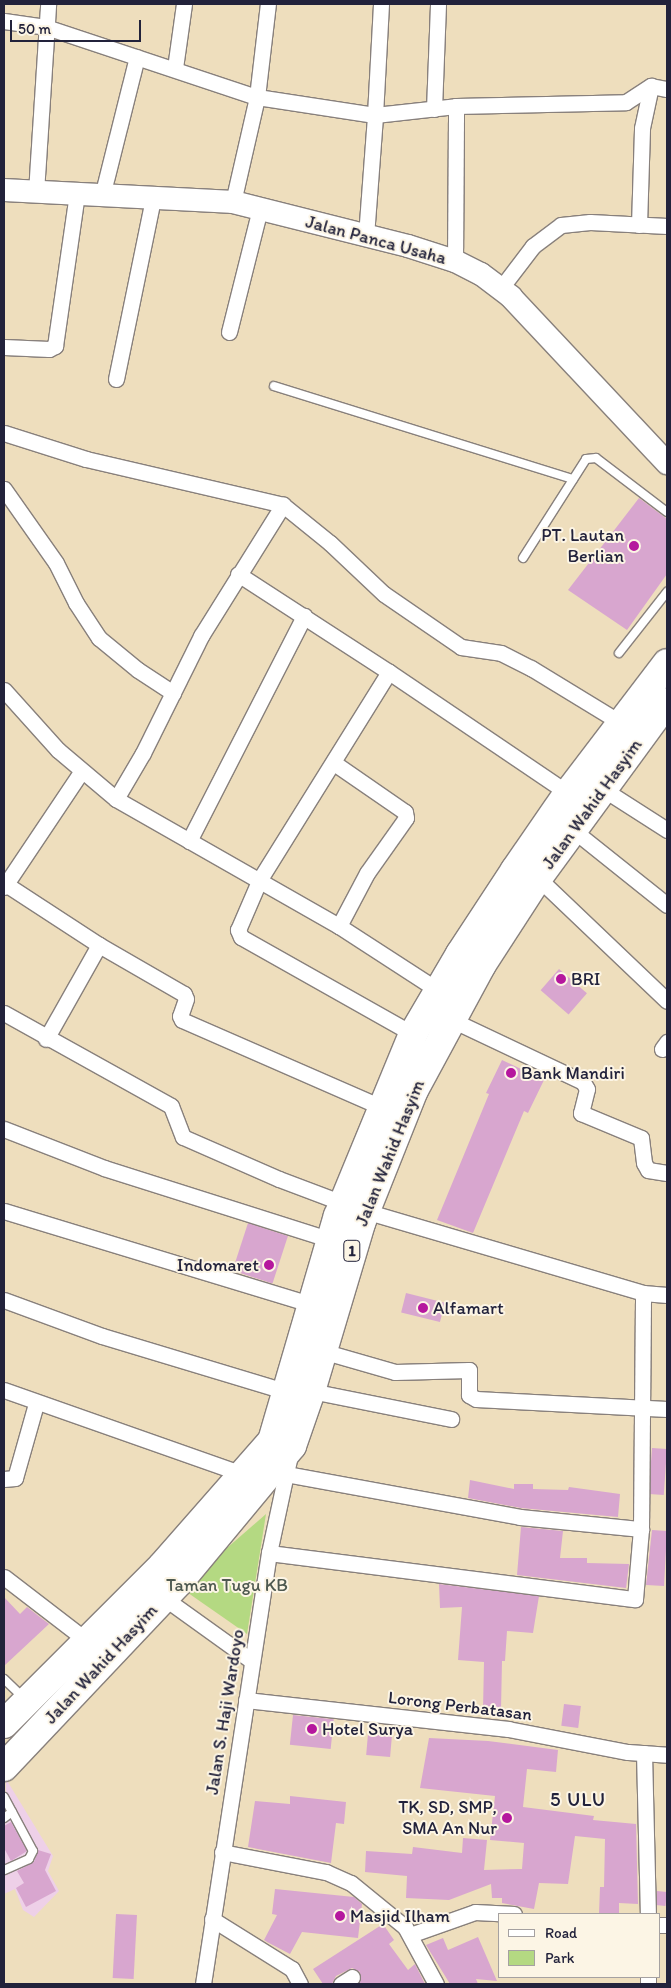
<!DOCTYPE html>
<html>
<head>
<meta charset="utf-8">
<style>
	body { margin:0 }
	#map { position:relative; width:671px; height:1988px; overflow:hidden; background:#eedebd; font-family:Itim,sans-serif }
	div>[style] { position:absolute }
	.built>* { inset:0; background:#eed0e8 }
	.green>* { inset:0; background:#b4d982 }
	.building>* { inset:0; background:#d8a6cf; transform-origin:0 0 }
	.roads { filter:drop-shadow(1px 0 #88807c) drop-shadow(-1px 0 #88807c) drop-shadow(0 1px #88807c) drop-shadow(0 -1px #88807c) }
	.lane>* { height:8px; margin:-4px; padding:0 4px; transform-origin:4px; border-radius:4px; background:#fff }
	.street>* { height:15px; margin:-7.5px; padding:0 7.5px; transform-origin:7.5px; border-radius:7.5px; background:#fff }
	.secondary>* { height:22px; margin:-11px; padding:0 11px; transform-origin:11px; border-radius:11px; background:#fff }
	.highway>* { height:28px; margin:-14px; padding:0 14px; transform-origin:14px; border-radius:14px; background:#fff }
	.dots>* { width:14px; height:14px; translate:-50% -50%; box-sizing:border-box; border:2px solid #fcf5e5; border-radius:50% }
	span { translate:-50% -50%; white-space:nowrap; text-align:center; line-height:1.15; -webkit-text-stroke:4px #fcf5e5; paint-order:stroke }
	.shield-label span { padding:1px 4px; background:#fcf5e5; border:1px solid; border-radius:4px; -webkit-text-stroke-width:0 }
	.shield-label { font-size:16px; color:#22223b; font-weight:700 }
	.street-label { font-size:18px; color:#22223b }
	.poi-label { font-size:18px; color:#22223b }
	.right { translate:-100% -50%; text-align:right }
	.left { translate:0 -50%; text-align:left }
	.park-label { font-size:18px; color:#4e5950 }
	.quarter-label { font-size:20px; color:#22223b; letter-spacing:1px }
	.frame { position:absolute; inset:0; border:5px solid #22223b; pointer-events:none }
	.legend { position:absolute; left:498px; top:1913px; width:162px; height:65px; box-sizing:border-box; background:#fcf5e5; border:1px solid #a5a1a1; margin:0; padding:6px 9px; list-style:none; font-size:15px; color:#22223b }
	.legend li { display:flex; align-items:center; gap:10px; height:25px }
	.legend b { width:25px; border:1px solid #a5a1a1 }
	.scale { position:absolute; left:10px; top:20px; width:131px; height:22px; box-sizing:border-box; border:2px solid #22223b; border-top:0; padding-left:6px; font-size:15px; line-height:18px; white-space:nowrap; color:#22223b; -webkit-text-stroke:4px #fcf5e5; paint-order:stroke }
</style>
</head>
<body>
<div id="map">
	<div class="built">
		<i style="clip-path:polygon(6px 1779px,53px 1856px,48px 1871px,59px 1891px,34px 1917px,23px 1910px,15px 1889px,4px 1894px)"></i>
	</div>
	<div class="green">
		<i style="clip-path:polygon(266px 1514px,247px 1634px,181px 1588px)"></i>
	</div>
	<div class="building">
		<i style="clip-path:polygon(639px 498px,667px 519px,667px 574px,627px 630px,568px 590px)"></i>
		<i style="left:559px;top:969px;width:37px;height:28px;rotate:41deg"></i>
		<i style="clip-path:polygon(502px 1060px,544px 1080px,528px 1113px,524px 1111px,473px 1233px,437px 1220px,489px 1094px,486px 1093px)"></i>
		<i style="left:248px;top:1223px;width:42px;height:50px;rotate:18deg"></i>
		<i style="left:406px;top:1293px;width:40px;height:20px;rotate:14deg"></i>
		<i style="left:652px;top:1448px;width:15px;height:46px;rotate:4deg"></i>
		<i style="clip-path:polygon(470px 1480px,514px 1489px,514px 1484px,533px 1484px,533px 1489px,568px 1490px,569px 1487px,620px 1494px,618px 1517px,521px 1508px,468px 1498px)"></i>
		<i style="clip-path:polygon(521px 1527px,563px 1531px,560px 1558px,587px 1558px,587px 1563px,629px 1564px,626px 1588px,517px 1575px)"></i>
		<i style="clip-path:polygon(652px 1530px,667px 1531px,664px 1586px,646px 1585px)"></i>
		<i style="clip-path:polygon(439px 1584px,539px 1596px,533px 1633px,507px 1631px,505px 1661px,502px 1661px,501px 1709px,483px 1709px,484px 1662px,458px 1660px,462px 1607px,440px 1608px)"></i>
		<i style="clip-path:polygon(4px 1597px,20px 1614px,27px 1607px,49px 1624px,4px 1666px)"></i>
		<i style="left:564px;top:1704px;width:17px;height:22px;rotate:7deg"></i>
		<i style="left:293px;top:1715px;width:41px;height:30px;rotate:6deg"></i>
		<i style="left:368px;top:1734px;width:24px;height:21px;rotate:5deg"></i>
		<i style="clip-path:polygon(429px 1738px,488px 1741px,558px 1750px,556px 1772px,527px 1769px,523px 1807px,594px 1816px,593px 1820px,636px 1824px,638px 1904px,619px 1903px,619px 1914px,599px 1914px,600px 1887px,604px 1887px,605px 1839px,575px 1836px,568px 1884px,539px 1883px,534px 1909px,502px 1903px,502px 1898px,492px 1898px,491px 1884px,449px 1900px,406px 1898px,407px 1876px,365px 1872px,366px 1851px,412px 1854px,413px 1847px,462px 1853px,463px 1838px,487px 1840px,484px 1870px,522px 1869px,524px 1843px,490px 1840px,495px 1796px,420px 1788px)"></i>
		<i style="clip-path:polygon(290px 1796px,346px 1802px,344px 1824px,336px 1823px,331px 1863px,248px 1847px,255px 1801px,290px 1804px)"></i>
		<i style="clip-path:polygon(11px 1822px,27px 1851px,11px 1861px,4px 1848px,4px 1826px)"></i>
		<i style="clip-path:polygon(38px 1850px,51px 1854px,45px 1870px,56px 1891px,26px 1907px,16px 1888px,24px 1883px,17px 1871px,34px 1862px)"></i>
		<i style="clip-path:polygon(275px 1889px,354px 1897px,362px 1904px,358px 1938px,302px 1932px,290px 1954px,267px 1942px,264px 1940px,277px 1915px,272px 1914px)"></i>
		<i style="left:657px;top:1891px;width:10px;height:14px;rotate:6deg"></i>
		<i style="left:116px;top:1914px;width:21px;height:64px;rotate:3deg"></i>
		<i style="clip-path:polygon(383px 1924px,394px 1940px,389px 1944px,408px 1970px,415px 1964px,425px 1984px,358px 1984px,360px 1972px,352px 1968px,336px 1976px,332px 1984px,323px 1984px,313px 1969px)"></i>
		<i style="clip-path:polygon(478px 1937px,497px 1981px,476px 1979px,478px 1984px,450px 1984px,426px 1945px,443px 1938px,448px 1950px)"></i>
	</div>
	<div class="roads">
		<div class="lane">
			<i style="left:274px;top:386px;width:313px;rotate:17.3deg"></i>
			<i style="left:523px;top:558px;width:117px;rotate:-57.5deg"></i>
			<i style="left:586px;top:459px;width:10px;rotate:-6deg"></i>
			<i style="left:596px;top:458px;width:89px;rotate:37.3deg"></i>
			<i style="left:619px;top:653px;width:78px;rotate:-51.8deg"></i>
			<i style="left:4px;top:1679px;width:28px;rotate:44deg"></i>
			<i style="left:4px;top:1797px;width:61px;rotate:61.8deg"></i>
			<i style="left:33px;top:1851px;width:9px;rotate:117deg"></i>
			<i style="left:29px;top:1859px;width:27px;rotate:156deg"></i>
			<i style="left:4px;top:1818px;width:10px;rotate:-37deg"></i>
		</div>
		<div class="street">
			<i style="left:4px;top:21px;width:42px;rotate:8.1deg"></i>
			<i style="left:46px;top:27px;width:222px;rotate:18.4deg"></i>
			<i style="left:257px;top:97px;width:119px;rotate:8.7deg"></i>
			<i style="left:375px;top:115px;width:111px;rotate:-86.9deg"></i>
			<i style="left:175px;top:68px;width:65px;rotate:-82deg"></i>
			<i style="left:434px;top:109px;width:105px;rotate:-87.8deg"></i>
			<i style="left:36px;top:192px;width:188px;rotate:-86.3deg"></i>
			<i style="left:102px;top:196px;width:143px;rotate:-75.9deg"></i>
			<i style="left:233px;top:202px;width:108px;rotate:-77.1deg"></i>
			<i style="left:257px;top:97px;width:94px;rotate:-83.3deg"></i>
			<i style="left:639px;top:225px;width:97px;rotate:-88.2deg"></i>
			<i style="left:642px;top:128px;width:43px;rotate:-77.9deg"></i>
			<i style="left:366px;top:236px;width:121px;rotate:-85.7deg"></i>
			<i style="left:375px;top:115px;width:81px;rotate:-6.3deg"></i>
			<i style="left:456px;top:106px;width:170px;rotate:-1.3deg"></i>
			<i style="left:626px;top:102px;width:30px;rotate:-33deg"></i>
			<i style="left:651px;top:86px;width:16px;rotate:11deg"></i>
			<i style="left:455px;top:261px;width:155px;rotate:-89.6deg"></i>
			<i style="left:501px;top:288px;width:53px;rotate:-52.7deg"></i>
			<i style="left:533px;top:246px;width:35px;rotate:-37deg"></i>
			<i style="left:561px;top:225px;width:29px;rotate:-6deg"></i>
			<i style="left:590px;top:222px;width:77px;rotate:3deg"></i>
			<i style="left:229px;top:332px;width:127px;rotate:-75.9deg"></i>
			<i style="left:4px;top:347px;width:45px;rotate:2.5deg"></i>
			<i style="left:49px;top:349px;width:7px;rotate:-27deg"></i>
			<i style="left:55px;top:346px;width:154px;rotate:-81.8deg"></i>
			<i style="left:116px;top:379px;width:185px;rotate:-78.4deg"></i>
			<i style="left:4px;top:433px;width:86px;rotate:17.6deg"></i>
			<i style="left:86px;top:459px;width:202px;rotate:13.1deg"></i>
			<i style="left:283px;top:505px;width:60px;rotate:39deg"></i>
			<i style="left:330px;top:543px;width:74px;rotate:43.4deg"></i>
			<i style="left:384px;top:594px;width:93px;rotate:34.5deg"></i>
			<i style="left:461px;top:647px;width:40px;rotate:8.5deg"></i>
			<i style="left:501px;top:653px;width:34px;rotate:27deg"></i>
			<i style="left:531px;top:668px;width:105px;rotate:31.4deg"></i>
			<i style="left:4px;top:489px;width:90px;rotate:54.9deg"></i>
			<i style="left:56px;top:563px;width:45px;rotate:63.4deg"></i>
			<i style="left:76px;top:603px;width:42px;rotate:56.7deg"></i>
			<i style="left:99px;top:638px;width:50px;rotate:39.4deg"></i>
			<i style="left:138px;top:670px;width:42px;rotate:33.3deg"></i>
			<i style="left:238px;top:574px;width:180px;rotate:33deg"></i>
			<i style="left:4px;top:690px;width:81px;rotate:48deg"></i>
			<i style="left:58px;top:750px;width:76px;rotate:40.2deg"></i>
			<i style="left:116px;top:799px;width:257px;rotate:29.7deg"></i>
			<i style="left:339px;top:926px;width:119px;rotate:33deg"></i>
			<i style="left:334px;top:763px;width:86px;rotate:34.6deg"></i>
			<i style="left:405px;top:812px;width:6px;rotate:81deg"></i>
			<i style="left:406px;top:818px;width:67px;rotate:125.3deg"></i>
			<i style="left:367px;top:873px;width:60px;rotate:117.8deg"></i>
			<i style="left:603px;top:789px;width:76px;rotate:32.6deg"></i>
			<i style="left:116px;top:799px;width:53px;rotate:-59.6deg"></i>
			<i style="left:143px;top:753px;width:131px;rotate:-63.6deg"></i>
			<i style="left:201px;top:636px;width:155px;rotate:-58deg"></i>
			<i style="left:573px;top:830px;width:120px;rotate:38.6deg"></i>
			<i style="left:189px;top:841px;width:253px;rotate:-62.9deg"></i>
			<i style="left:538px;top:878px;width:178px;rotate:43.6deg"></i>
			<i style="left:4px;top:883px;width:113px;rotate:33.1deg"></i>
			<i style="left:99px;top:945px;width:98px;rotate:30deg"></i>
			<i style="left:184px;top:994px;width:5px;rotate:68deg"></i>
			<i style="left:186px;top:999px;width:18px;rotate:109deg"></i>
			<i style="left:180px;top:1016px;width:4px;rotate:63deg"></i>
			<i style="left:182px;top:1020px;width:217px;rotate:23.6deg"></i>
			<i style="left:4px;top:887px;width:138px;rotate:-56.2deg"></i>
			<i style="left:4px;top:1013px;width:191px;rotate:29.1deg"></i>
			<i style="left:171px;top:1106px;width:33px;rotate:69deg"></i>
			<i style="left:183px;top:1137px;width:105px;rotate:23.6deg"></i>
			<i style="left:279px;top:1179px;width:68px;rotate:20.6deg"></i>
			<i style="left:452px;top:1020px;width:145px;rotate:25.3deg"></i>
			<i style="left:583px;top:1082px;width:8px;rotate:60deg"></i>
			<i style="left:587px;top:1089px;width:25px;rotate:104deg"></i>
			<i style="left:581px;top:1113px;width:65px;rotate:22.6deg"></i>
			<i style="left:641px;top:1138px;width:25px;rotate:83deg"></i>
			<i style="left:644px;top:1163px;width:8px;rotate:60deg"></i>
			<i style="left:648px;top:1170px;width:19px;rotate:9deg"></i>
			<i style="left:413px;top:1034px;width:197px;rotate:-150.6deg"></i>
			<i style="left:241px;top:937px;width:8px;rotate:-113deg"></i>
			<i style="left:238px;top:930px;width:56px;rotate:-66.7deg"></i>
			<i style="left:260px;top:879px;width:244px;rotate:-58.1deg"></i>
			<i style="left:389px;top:672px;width:216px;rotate:34.1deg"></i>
			<i style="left:46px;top:1039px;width:108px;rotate:-60.6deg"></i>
			<i style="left:662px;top:1049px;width:9px;rotate:-54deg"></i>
			<i style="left:4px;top:1129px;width:107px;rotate:21.3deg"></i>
			<i style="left:104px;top:1168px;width:238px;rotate:17.6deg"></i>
			<i style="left:4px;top:1211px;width:321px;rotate:16.9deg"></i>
			<i style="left:365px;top:1211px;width:290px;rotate:16.4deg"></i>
			<i style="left:643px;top:1293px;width:24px;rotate:5deg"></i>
			<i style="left:4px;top:1300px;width:104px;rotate:20.2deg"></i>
			<i style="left:102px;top:1336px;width:193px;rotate:16.8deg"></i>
			<i style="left:322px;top:1351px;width:76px;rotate:16deg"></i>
			<i style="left:395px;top:1372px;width:74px;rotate:-1.5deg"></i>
			<i style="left:469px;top:1370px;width:25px;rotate:90deg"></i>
			<i style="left:469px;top:1395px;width:8px;rotate:30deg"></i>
			<i style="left:476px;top:1399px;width:191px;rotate:3deg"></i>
			<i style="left:4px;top:1390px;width:256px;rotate:19.4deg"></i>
			<i style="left:311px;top:1391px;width:143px;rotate:11.3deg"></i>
			<i style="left:286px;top:1474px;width:238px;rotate:10.4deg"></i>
			<i style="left:520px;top:1517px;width:122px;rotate:5.7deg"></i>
			<i style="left:4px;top:1479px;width:11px;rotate:-5deg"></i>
			<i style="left:15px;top:1478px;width:77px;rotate:-74.2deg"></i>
			<i style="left:269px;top:1553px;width:369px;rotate:7.2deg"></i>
			<i style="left:635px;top:1599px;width:70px;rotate:-85.1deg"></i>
			<i style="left:641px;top:1529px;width:236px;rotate:-89.5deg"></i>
			<i style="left:4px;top:1577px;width:105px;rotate:37.6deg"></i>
			<i style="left:160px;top:1595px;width:113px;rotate:35.7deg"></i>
			<i style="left:246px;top:1700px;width:264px;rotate:6.3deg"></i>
			<i style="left:508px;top:1729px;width:122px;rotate:10.9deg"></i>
			<i style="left:628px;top:1752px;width:39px;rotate:4deg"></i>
			<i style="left:644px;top:1753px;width:161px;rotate:88.6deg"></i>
			<i style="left:222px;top:1852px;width:106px;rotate:10.9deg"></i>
			<i style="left:326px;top:1872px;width:27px;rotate:24deg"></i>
			<i style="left:351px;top:1883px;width:70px;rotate:39.2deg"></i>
			<i style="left:405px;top:1927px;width:65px;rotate:61.5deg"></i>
			<i style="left:212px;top:1919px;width:94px;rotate:32deg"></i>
			<i style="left:292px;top:1969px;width:17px;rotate:62deg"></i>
			<i style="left:660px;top:1925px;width:7px"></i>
			<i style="left:410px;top:1935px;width:69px;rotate:-19.5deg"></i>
			<i style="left:475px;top:1912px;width:39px;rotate:3deg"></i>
			<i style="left:648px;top:1977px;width:7px;rotate:90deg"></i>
			<i style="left:203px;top:1984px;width:436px;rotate:-81.3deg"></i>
			<i style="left:269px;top:1553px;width:100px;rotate:-77.9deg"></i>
			<i style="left:341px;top:1984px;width:13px;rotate:-32deg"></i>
		</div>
		<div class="secondary">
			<i style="left:4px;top:190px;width:229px;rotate:3deg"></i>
			<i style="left:233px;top:202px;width:180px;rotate:14.1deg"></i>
			<i style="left:408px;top:246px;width:49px;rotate:17.7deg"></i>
			<i style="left:455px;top:261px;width:29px;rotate:27deg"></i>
			<i style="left:481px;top:274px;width:38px;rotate:37deg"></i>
			<i style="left:511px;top:297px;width:228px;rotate:46.8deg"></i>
		</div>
		<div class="highway">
			<i style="left:4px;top:1724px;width:223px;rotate:-45deg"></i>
			<i style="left:162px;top:1566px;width:167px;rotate:-48.7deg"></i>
			<i style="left:272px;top:1441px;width:234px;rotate:-73.7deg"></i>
			<i style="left:338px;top:1216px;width:197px;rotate:-67.6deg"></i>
			<i style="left:413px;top:1034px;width:93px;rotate:-59.6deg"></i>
			<i style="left:460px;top:954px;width:100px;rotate:-56.8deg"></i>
			<i style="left:515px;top:870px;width:93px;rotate:-55.5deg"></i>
			<i style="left:568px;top:793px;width:163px;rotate:-52.7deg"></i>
			<i style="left:4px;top:1767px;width:255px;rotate:-46.6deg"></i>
			<i style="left:179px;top:1582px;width:177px;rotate:-50.3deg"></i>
			<i style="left:292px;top:1446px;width:58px;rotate:-70.9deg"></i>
			<i style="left:311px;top:1391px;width:175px;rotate:-73.4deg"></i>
			<i style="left:361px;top:1223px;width:141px;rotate:-68.3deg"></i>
			<i style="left:413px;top:1092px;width:143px;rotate:-61.6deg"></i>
			<i style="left:481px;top:966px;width:105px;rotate:-57.1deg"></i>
			<i style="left:538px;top:878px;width:218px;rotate:-53.8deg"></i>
		</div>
	</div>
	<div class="dots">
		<i style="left:634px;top:546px;background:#b5179e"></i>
		<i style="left:561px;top:979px;background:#b5179e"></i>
		<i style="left:511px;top:1073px;background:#b5179e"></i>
		<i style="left:269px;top:1265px;background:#b5179e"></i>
		<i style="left:423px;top:1308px;background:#b5179e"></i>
		<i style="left:312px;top:1729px;background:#b5179e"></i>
		<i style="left:507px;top:1818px;background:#b5179e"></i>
		<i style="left:340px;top:1916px;background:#b5179e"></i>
	</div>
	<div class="shield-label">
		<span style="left:352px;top:1251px">1</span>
	</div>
	<div class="street-label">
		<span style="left:376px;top:240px;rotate:15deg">Jalan Panca Usaha</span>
		<span style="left:592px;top:804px;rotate:-54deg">Jalan Wahid Hasyim</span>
		<span style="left:390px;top:1153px;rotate:-68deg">Jalan Wahid Hasyim</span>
		<span style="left:101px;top:1664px;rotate:-47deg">Jalan Wahid Hasyim</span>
		<span style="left:460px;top:1706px;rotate:7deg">Lorong Perbatasan</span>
		<span style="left:225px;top:1712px;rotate:-81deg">Jalan S. Haji Wardoyo</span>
	</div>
	<div class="poi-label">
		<span class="right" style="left:624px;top:546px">PT. Lautan<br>Berlian</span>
		<span class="left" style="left:571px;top:979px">BRI</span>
		<span class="left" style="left:521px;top:1073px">Bank Mandiri</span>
		<span class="right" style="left:259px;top:1265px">Indomaret</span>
		<span class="left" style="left:433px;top:1308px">Alfamart</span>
		<span class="left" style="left:322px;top:1729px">Hotel Surya</span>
		<span class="right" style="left:497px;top:1818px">TK, SD, SMP,<br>SMA An Nur</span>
		<span class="left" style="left:350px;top:1916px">Masjid Ilham</span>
	</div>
	<div class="park-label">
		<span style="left:227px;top:1585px">Taman Tugu KB</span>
	</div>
	<div class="quarter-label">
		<span style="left:578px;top:1799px">5 ULU</span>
	</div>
	<div class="frame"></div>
	<ul class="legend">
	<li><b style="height:6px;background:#fff"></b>Road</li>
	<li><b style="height:14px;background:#b4d982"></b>Park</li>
	</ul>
	<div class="scale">50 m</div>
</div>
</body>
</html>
